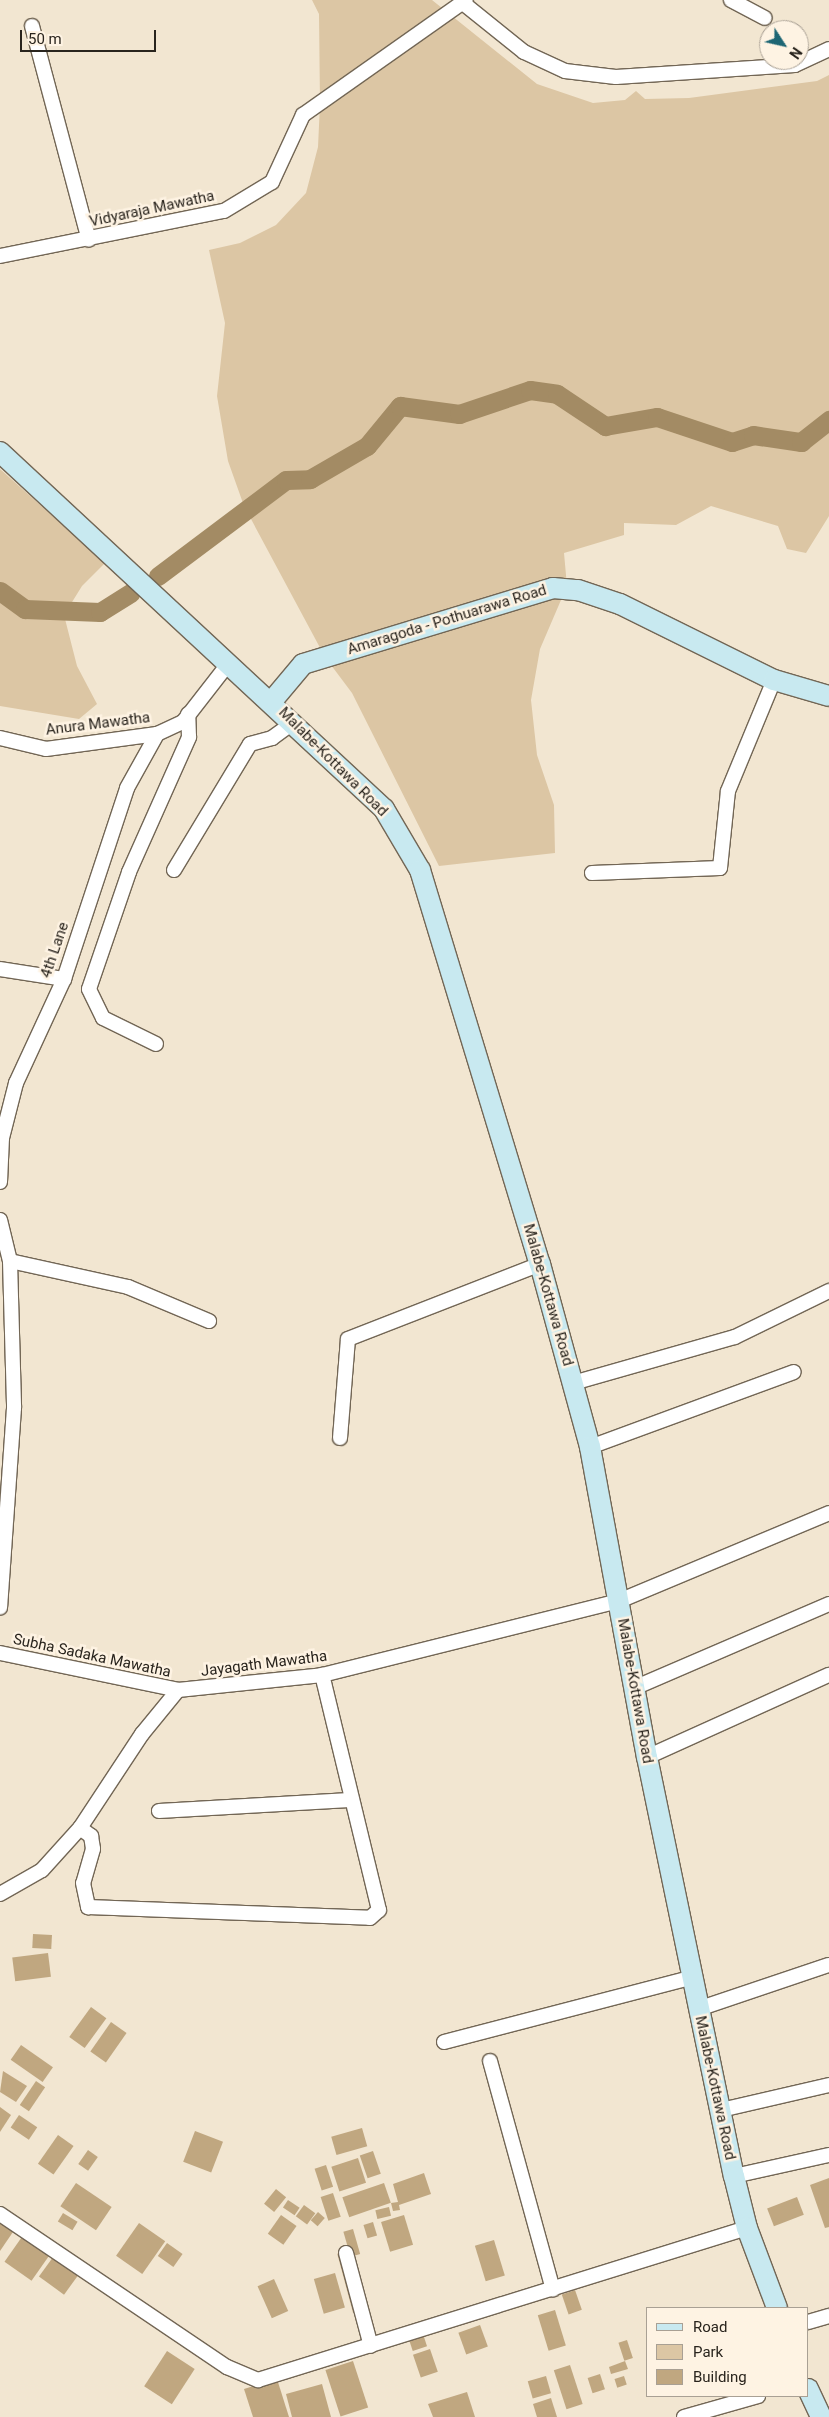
<!DOCTYPE html>
<html>
<head>
<meta charset="utf-8">
<style>
	body { margin:0 }
	#map { position:relative; width:829px; height:2417px; overflow:hidden; background:#f2e6d1; font-family:Roboto,sans-serif }
	div>[style] { position:absolute }
	.green>* { inset:0; background:#dcc6a4 }
	.canal>* { height:19px; margin:-9.5px; padding:0 9.5px; transform-origin:9.5px; border-radius:9.5px; background:#a38b64 }
	.building>* { inset:0; background:#c0a780; transform-origin:0 0 }
	.roads { filter:drop-shadow(1px 0 #726655) drop-shadow(-1px 0 #726655) drop-shadow(0 1px #726655) drop-shadow(0 -1px #726655) }
	.street>* { height:14px; margin:-7px; padding:0 7px; transform-origin:7px; border-radius:7px; background:#fff }
	.secondary>* { height:20px; margin:-10px; padding:0 10px; transform-origin:10px; border-radius:10px; background:#c8e9f0 }
	span { translate:-50% -50%; white-space:nowrap; text-align:center; line-height:1.15; -webkit-text-stroke:5px #fef3e3; paint-order:stroke }
	.street-label { font-size:15px; color:#29241d }
	.legend { position:absolute; left:646px; top:2307px; width:162px; height:90px; box-sizing:border-box; background:#fef3e3; border:1px solid #a9a094; margin:0; padding:6px 9px; list-style:none; font-size:15px; color:#29241d }
	.legend li { display:flex; align-items:center; gap:10px; height:25px }
	.legend b { width:25px; border:1px solid #a9a094 }
	.north { position:absolute; left:759px; top:20px; width:50px; height:50px; box-sizing:border-box; background:#fef3e3; border:1px solid #a9a094; border-radius:50%; rotate:125deg; font-size:14px; font-weight:700; line-height:20px; text-align:center; color:#29241d }
	.north::after { content:''; display:block; margin:auto; width:18px; height:22px; background:#1e6674; clip-path:polygon(50% 0,100% 100%,50% 72%,0 100%) }
	.scale { position:absolute; left:20px; top:30px; width:136px; height:22px; box-sizing:border-box; border:2px solid #29241d; border-top:0; padding-left:6px; font-size:15px; line-height:18px; white-space:nowrap; color:#29241d; -webkit-text-stroke:4px #fef3e3; paint-order:stroke }
</style>
</head>
<body>
<div id="map">
	<div class="green">
		<i style="clip-path:polygon(312px 0,432px 0,537px 84px,593px 103px,625px 100px,636px 91px,645px 99px,689px 98px,817px 81px,829px 75px,829px 516px,806px 553px,787px 549px,778px 526px,711px 506px,676px 525px,624px 523px,624px 535px,564px 553px,567px 586px,540px 649px,531px 700px,537px 755px,554px 805px,555px 853px,439px 866px,352px 693px,325px 657px,244px 506px,228px 461px,217px 396px,225px 323px,209px 250px,240px 243px,276px 225px,306px 193px,318px 147px,320px 104px,319px 14px)"></i>
		<i style="clip-path:polygon(0 469px,105px 563px,82px 586px,64px 615px,77px 666px,97px 704px,79px 719px,0 706px)"></i>
	</div>
	<div class="canal">
		<i style="left:158px;top:576px;width:160px;rotate:-36.9deg"></i>
		<i style="left:286px;top:480px;width:24px;rotate:-2deg"></i>
		<i style="left:310px;top:479px;width:66px;rotate:-30.1deg"></i>
		<i style="left:367px;top:446px;width:52px;rotate:-50.5deg"></i>
		<i style="left:400px;top:406px;width:60px;rotate:7.7deg"></i>
		<i style="left:459px;top:414px;width:75px;rotate:-18.7deg"></i>
		<i style="left:530px;top:390px;width:27px;rotate:8deg"></i>
		<i style="left:557px;top:394px;width:58px;rotate:33.7deg"></i>
		<i style="left:605px;top:426px;width:53px;rotate:-9.8deg"></i>
		<i style="left:657px;top:417px;width:79px;rotate:18.4deg"></i>
		<i style="left:732px;top:442px;width:22px;rotate:-18deg"></i>
		<i style="left:753px;top:435px;width:49px;rotate:8.3deg"></i>
		<i style="left:801px;top:442px;width:36px;rotate:-38deg"></i>
		<i style="left:0;top:591px;width:31px;rotate:36deg"></i>
		<i style="left:25px;top:609px;width:75px;rotate:2.3deg"></i>
		<i style="left:100px;top:612px;width:36px;rotate:-32deg"></i>
	</div>
	<div class="building">
		<i style="left:33px;top:1934px;width:19px;height:14px;rotate:3deg"></i>
		<i style="left:48px;top:1953px;width:24px;height:36px;rotate:83deg"></i>
		<i style="left:91px;top:2007px;width:19px;height:37px;rotate:36deg"></i>
		<i style="left:111px;top:2022px;width:19px;height:36px;rotate:35deg"></i>
		<i style="left:21px;top:2045px;width:39px;height:18px;rotate:35deg"></i>
		<i style="clip-path:polygon(3px 2071px,27px 2086px,16px 2102px,0 2092px)"></i>
		<i style="left:36px;top:2081px;width:11px;height:29px;rotate:34deg"></i>
		<i style="clip-path:polygon(0 2107px,11px 2115px,0 2132px)"></i>
		<i style="left:19px;top:2115px;width:22px;height:15px;rotate:34deg"></i>
		<i style="left:362px;top:2128px;width:19px;height:32px;rotate:74deg"></i>
		<i style="left:195px;top:2131px;width:30px;height:33px;rotate:21deg"></i>
		<i style="left:58px;top:2135px;width:19px;height:35px;rotate:35deg"></i>
		<i style="left:88px;top:2150px;width:12px;height:17px;rotate:35deg"></i>
		<i style="left:373px;top:2151px;width:24px;height:14px;rotate:71deg"></i>
		<i style="left:358px;top:2158px;width:26px;height:28px;rotate:72deg"></i>
		<i style="left:326px;top:2165px;width:23px;height:12px;rotate:72deg"></i>
		<i style="clip-path:polygon(424px 2173px,431px 2194px,399px 2205px,400px 2210px,393px 2211px,391px 2203px,398px 2202px,393px 2184px)"></i>
		<i style="clip-path:polygon(829px 2178px,829px 2227px,825px 2228px,810px 2185px)"></i>
		<i style="left:76px;top:2183px;width:43px;height:28px;rotate:34deg"></i>
		<i style="left:384px;top:2183px;width:21px;height:44px;rotate:71deg"></i>
		<i style="left:276px;top:2189px;width:13px;height:19px;rotate:39deg"></i>
		<i style="left:333px;top:2193px;width:25px;height:13px;rotate:72deg"></i>
		<i style="left:797px;top:2197px;width:19px;height:32px;rotate:69deg"></i>
		<i style="left:288px;top:2200px;width:14px;height:9px;rotate:34deg"></i>
		<i style="left:304px;top:2205px;width:14px;height:14px;rotate:36deg"></i>
		<i style="left:389px;top:2207px;width:9px;height:14px;rotate:77deg"></i>
		<i style="left:318px;top:2212px;width:9px;height:11px;rotate:41deg"></i>
		<i style="left:63px;top:2213px;width:17px;height:10px;rotate:31deg"></i>
		<i style="left:281px;top:2215px;width:19px;height:23px;rotate:35deg"></i>
		<i style="left:404px;top:2215px;width:31px;height:24px;rotate:73deg"></i>
		<i style="clip-path:polygon(0 2219px,15px 2229px,0 2251px)"></i>
		<i style="left:373px;top:2222px;width:14px;height:10px;rotate:73deg"></i>
		<i style="left:139px;top:2223px;width:32px;height:40px;rotate:35deg"></i>
		<i style="left:353px;top:2229px;width:26px;height:10px;rotate:74deg"></i>
		<i style="left:24px;top:2234px;width:33px;height:34px;rotate:35deg"></i>
		<i style="left:494px;top:2240px;width:37px;height:20px;rotate:73deg"></i>
		<i style="left:167px;top:2243px;width:19px;height:16px;rotate:35deg"></i>
		<i style="left:344px;top:2252px;width:61px;height:7px;rotate:75deg"></i>
		<i style="left:56px;top:2253px;width:31px;height:29px;rotate:36deg"></i>
		<i style="left:335px;top:2273px;width:36px;height:22px;rotate:74deg"></i>
		<i style="left:274px;top:2279px;width:35px;height:18px;rotate:66deg"></i>
		<i style="left:575px;top:2290px;width:21px;height:14px;rotate:71deg"></i>
		<i style="left:555px;top:2310px;width:37px;height:18px;rotate:73deg"></i>
		<i style="left:480px;top:2325px;width:23px;height:23px;rotate:70deg"></i>
		<i style="left:423px;top:2334px;width:13px;height:15px;rotate:72deg"></i>
		<i style="left:627px;top:2340px;width:19px;height:9px;rotate:72deg"></i>
		<i style="left:430px;top:2349px;width:24px;height:18px;rotate:71deg"></i>
		<i style="left:167px;top:2351px;width:33px;height:42px;rotate:33deg"></i>
		<i style="left:353px;top:2361px;width:49px;height:29px;rotate:72deg"></i>
		<i style="clip-path:polygon(625px 2361px,628px 2369px,611px 2374px,609px 2367px)"></i>
		<i style="left:570px;top:2365px;width:41px;height:17px;rotate:72deg"></i>
		<i style="left:600px;top:2374px;width:16px;height:13px;rotate:72deg"></i>
		<i style="left:546px;top:2376px;width:18px;height:19px;rotate:74deg"></i>
		<i style="left:624px;top:2376px;width:9px;height:10px;rotate:72deg"></i>
		<i style="clip-path:polygon(277px 2379px,289px 2417px,253px 2417px,244px 2389px)"></i>
		<i style="clip-path:polygon(322px 2384px,331px 2417px,292px 2417px,286px 2394px)"></i>
		<i style="clip-path:polygon(467px 2392px,475px 2417px,433px 2417px,428px 2404px)"></i>
		<i style="clip-path:polygon(551px 2398px,557px 2417px,537px 2417px,533px 2404px)"></i>
	</div>
	<div class="roads">
		<div class="street">
			<i style="left:731px;top:0;width:38px;rotate:28deg"></i>
			<i style="left:463px;top:3px;width:78px;rotate:38.8deg"></i>
			<i style="left:524px;top:52px;width:45px;rotate:24.9deg"></i>
			<i style="left:565px;top:71px;width:51px;rotate:6.7deg"></i>
			<i style="left:616px;top:77px;width:179px;rotate:-3.8deg"></i>
			<i style="left:795px;top:65px;width:38px;rotate:-25deg"></i>
			<i style="left:32px;top:26px;width:221px;rotate:75.1deg"></i>
			<i style="left:0;top:256px;width:228px;rotate:-11.4deg"></i>
			<i style="left:224px;top:211px;width:56px;rotate:-31.1deg"></i>
			<i style="left:272px;top:182px;width:74px;rotate:-65.2deg"></i>
			<i style="left:303px;top:115px;width:199px;rotate:-35.2deg"></i>
			<i style="left:0;top:738px;width:47px;rotate:13.4deg"></i>
			<i style="left:46px;top:749px;width:112px;rotate:-7.7deg"></i>
			<i style="left:157px;top:734px;width:29px;rotate:-25deg"></i>
			<i style="left:183px;top:722px;width:75px;rotate:-52.1deg"></i>
			<i style="left:174px;top:870px;width:147px;rotate:-58.9deg"></i>
			<i style="left:250px;top:744px;width:23px;rotate:-15deg"></i>
			<i style="left:272px;top:738px;width:27px;rotate:-36deg"></i>
			<i style="left:592px;top:873px;width:128px;rotate:-2.2deg"></i>
			<i style="left:720px;top:868px;width:77px;rotate:-84.1deg"></i>
			<i style="left:728px;top:791px;width:120px;rotate:-67.5deg"></i>
			<i style="left:0;top:969px;width:65px;rotate:8.9deg"></i>
			<i style="left:156px;top:1044px;width:59px;rotate:-153.9deg"></i>
			<i style="left:103px;top:1018px;width:32px;rotate:-116deg"></i>
			<i style="left:89px;top:989px;width:124px;rotate:-71.1deg"></i>
			<i style="left:129px;top:872px;width:148px;rotate:-66deg"></i>
			<i style="left:189px;top:737px;width:23px;rotate:-92deg"></i>
			<i style="left:0;top:1182px;width:44px;rotate:-87.4deg"></i>
			<i style="left:2px;top:1138px;width:57px;rotate:-75.7deg"></i>
			<i style="left:16px;top:1083px;width:115px;rotate:-65.2deg"></i>
			<i style="left:64px;top:979px;width:201px;rotate:-71.7deg"></i>
			<i style="left:127px;top:788px;width:62px;rotate:-60.9deg"></i>
			<i style="left:0;top:1220px;width:42px;rotate:76.3deg"></i>
			<i style="left:10px;top:1261px;width:147px;rotate:88.4deg"></i>
			<i style="left:14px;top:1408px;width:200px;rotate:94deg"></i>
			<i style="left:10px;top:1261px;width:121px;rotate:12.4deg"></i>
			<i style="left:128px;top:1287px;width:88px;rotate:22.8deg"></i>
			<i style="left:573px;top:1383px;width:168px;rotate:-15.9deg"></i>
			<i style="left:735px;top:1337px;width:105px;rotate:-26.1deg"></i>
			<i style="left:340px;top:1438px;width:99px;rotate:-85.4deg"></i>
			<i style="left:348px;top:1339px;width:206px;rotate:-21.3deg"></i>
			<i style="left:590px;top:1447px;width:217px;rotate:-20.2deg"></i>
			<i style="left:0;top:1653px;width:182px;rotate:11.7deg"></i>
			<i style="left:178px;top:1690px;width:145px;rotate:-5.9deg"></i>
			<i style="left:322px;top:1675px;width:306px;rotate:-14deg"></i>
			<i style="left:619px;top:1601px;width:228px;rotate:-22.7deg"></i>
			<i style="left:634px;top:1688px;width:212px;rotate:-23.3deg"></i>
			<i style="left:647px;top:1757px;width:200px;rotate:-24.3deg"></i>
			<i style="left:159px;top:1811px;width:191px;rotate:-3.3deg"></i>
			<i style="left:80px;top:1828px;width:14px;rotate:36deg"></i>
			<i style="left:91px;top:1836px;width:13px;rotate:81deg"></i>
			<i style="left:93px;top:1849px;width:35px;rotate:106deg"></i>
			<i style="left:83px;top:1883px;width:25px;rotate:78deg"></i>
			<i style="left:88px;top:1907px;width:282px;rotate:2.2deg"></i>
			<i style="left:370px;top:1918px;width:12px;rotate:-42deg"></i>
			<i style="left:379px;top:1910px;width:242px;rotate:-103.6deg"></i>
			<i style="left:0;top:1894px;width:48px;rotate:-29.7deg"></i>
			<i style="left:42px;top:1870px;width:57px;rotate:-47.9deg"></i>
			<i style="left:80px;top:1828px;width:113px;rotate:-56.6deg"></i>
			<i style="left:142px;top:1734px;width:57px;rotate:-50.7deg"></i>
			<i style="left:698px;top:2009px;width:138px;rotate:-18.6deg"></i>
			<i style="left:444px;top:2042px;width:258px;rotate:-14.6deg"></i>
			<i style="left:490px;top:2061px;width:237px;rotate:74.6deg"></i>
			<i style="left:721px;top:2110px;width:111px;rotate:-13deg"></i>
			<i style="left:734px;top:2176px;width:97px;rotate:-12.5deg"></i>
			<i style="left:0;top:2214px;width:274px;rotate:34deg"></i>
			<i style="left:227px;top:2367px;width:34px;rotate:23deg"></i>
			<i style="left:258px;top:2380px;width:512px;rotate:-17.27deg"></i>
			<i style="left:346px;top:2253px;width:96px;rotate:75deg"></i>
			<i style="left:808px;top:2322px;width:22px;rotate:-16deg"></i>
			<i style="left:684px;top:2417px;width:77px;rotate:-15.8deg"></i>
		</div>
		<div class="secondary">
			<i style="left:0;top:452px;width:524px;rotate:42.91deg"></i>
			<i style="left:384px;top:809px;width:71px;rotate:59.5deg"></i>
			<i style="left:420px;top:870px;width:412px;rotate:73.1deg"></i>
			<i style="left:540px;top:1264px;width:190px;rotate:74.7deg"></i>
			<i style="left:590px;top:1447px;width:315px;rotate:79.6deg"></i>
			<i style="left:647px;top:1757px;width:428px;rotate:78.3deg"></i>
			<i style="left:734px;top:2176px;width:54px;rotate:76deg"></i>
			<i style="left:747px;top:2228px;width:85px;rotate:69.4deg"></i>
			<i style="left:272px;top:701px;width:48px;rotate:-50deg"></i>
			<i style="left:303px;top:664px;width:261px;rotate:-16.9deg"></i>
			<i style="left:553px;top:588px;width:25px;rotate:5deg"></i>
			<i style="left:578px;top:590px;width:44px;rotate:18.4deg"></i>
			<i style="left:620px;top:604px;width:172px;rotate:26.3deg"></i>
			<i style="left:774px;top:680px;width:57px;rotate:16.2deg"></i>
			<i style="left:808px;top:2389px;width:31px;rotate:65deg"></i>
		</div>
	</div>
	<div class="street-label">
		<span style="left:152px;top:209px;rotate:-12deg">Vidyaraja Mawatha</span>
		<span style="left:447px;top:620px;rotate:-17deg">Amaragoda - Pothuarawa Road</span>
		<span style="left:98px;top:724px;rotate:-7deg">Anura Mawatha</span>
		<span style="left:333px;top:762px;rotate:45deg">Malabe-Kottawa Road</span>
		<span style="left:55px;top:950px;rotate:-71deg">4th Lane</span>
		<span style="left:548px;top:1295px;rotate:74deg">Malabe-Kottawa Road</span>
		<span style="left:92px;top:1656px;rotate:12deg">Subha Sadaka Mawatha</span>
		<span style="left:264px;top:1664px;rotate:-7deg">Jayagath Mawatha</span>
		<span style="left:635px;top:1691px;rotate:80deg">Malabe-Kottawa Road</span>
		<span style="left:715px;top:2088px;rotate:78deg">Malabe-Kottawa Road</span>
	</div>
	<ul class="legend">
	<li><b style="height:6px;background:#c8e9f0"></b>Road</li>
	<li><b style="height:14px;background:#dcc6a4"></b>Park</li>
	<li><b style="height:14px;background:#c0a780"></b>Building</li>
	</ul>
	<div class="north">N</div>
	<div class="scale">50 m</div>
</div>
</body>
</html>
